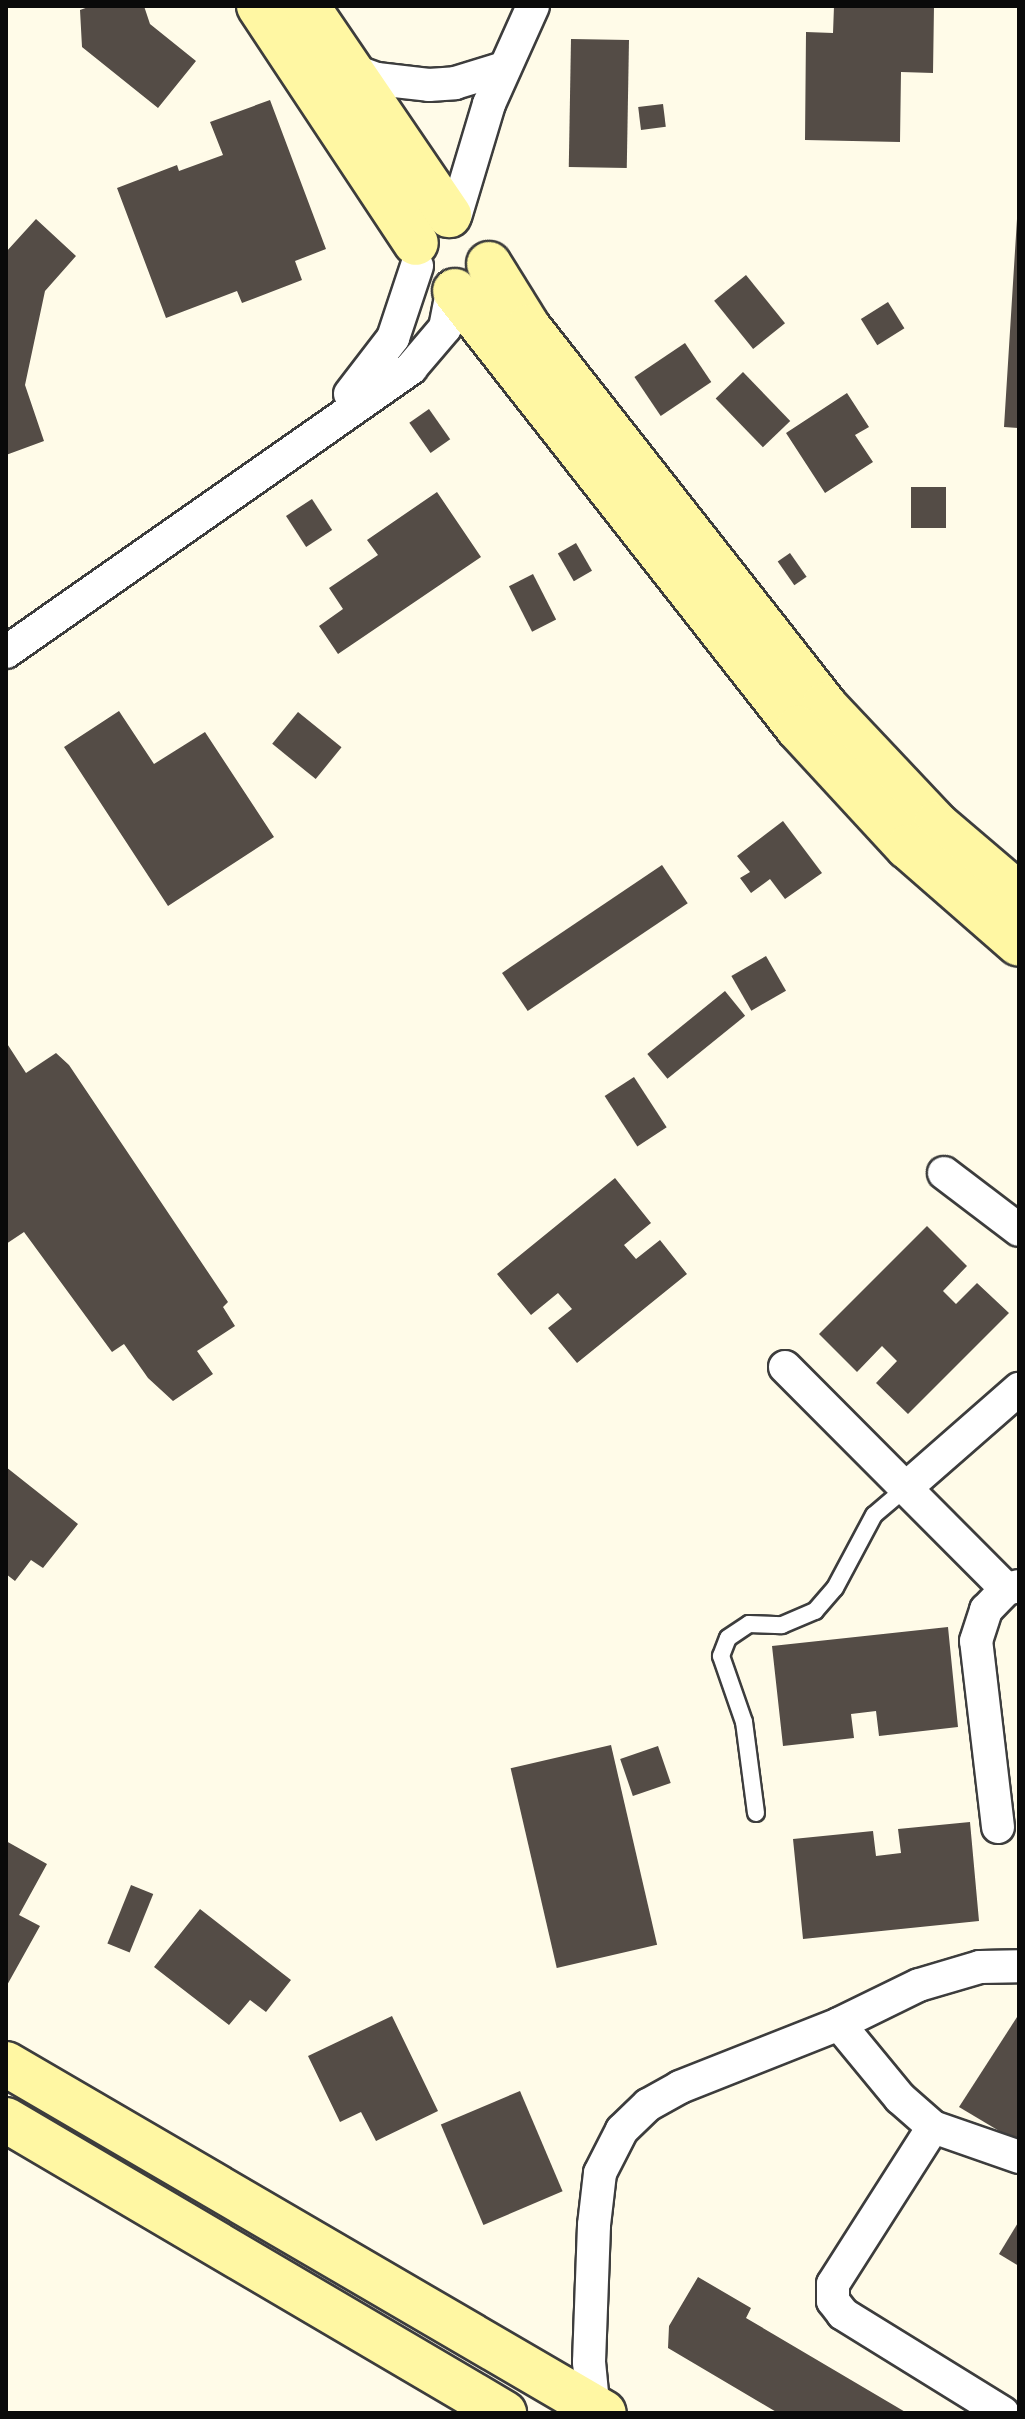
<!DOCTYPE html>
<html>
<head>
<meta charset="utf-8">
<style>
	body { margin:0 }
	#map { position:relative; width:1025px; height:2419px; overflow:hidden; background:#fffbe8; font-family:"Roboto Serif",serif }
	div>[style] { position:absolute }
	.building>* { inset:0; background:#544c46; transform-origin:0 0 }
	.roads { filter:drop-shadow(2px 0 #3d3d3d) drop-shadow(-2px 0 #3d3d3d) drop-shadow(0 2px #3d3d3d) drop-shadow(0 -2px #3d3d3d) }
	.service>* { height:16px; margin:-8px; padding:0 8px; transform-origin:8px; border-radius:8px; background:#fff }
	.minor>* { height:32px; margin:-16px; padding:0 16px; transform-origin:16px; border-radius:16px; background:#fff }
	.secondary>* { height:44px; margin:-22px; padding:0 22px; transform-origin:22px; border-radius:22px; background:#fff7a3 }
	span { translate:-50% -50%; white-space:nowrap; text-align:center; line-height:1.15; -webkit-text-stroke:8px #fff; paint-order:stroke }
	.frame { position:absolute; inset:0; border:8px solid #0a0a0a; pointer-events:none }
</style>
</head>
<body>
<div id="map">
	<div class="building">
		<i style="clip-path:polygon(91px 6px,144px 6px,150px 24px,196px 61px,158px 108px,82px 47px,80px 10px)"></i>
		<i style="clip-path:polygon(834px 6px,934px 6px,933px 73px,901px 72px,900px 142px,805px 140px,806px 32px,833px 33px)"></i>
		<i style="left:571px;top:39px;width:58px;height:128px;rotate:1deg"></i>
		<i style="clip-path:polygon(270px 100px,326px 249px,295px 261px,302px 280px,242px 303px,237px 291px,166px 318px,117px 188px,177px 165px,179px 171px,223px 155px,210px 122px)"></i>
		<i style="left:663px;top:104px;width:23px;height:25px;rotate:83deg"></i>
		<i style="clip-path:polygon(36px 219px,76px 256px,45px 291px,25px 385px,44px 441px,6px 455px,6px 252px)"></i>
		<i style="clip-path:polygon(1017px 219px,1019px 219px,1019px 428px,1004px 427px)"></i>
		<i style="left:746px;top:275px;width:62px;height:41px;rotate:51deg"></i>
		<i style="left:888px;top:302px;width:31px;height:32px;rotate:58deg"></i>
		<i style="left:685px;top:343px;width:47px;height:61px;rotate:56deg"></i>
		<i style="left:743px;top:372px;width:68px;height:38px;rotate:46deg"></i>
		<i style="clip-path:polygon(847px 393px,869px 427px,855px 435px,873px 462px,825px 493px,786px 433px)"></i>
		<i style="left:429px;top:409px;width:37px;height:24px;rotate:55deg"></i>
		<i style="left:946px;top:487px;width:41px;height:35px;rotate:90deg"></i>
		<i style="clip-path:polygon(437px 492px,481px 557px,338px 654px,319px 626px,343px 609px,329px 588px,378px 555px,367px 540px)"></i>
		<i style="left:312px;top:499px;width:37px;height:31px;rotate:57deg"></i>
		<i style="left:576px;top:543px;width:32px;height:21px;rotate:60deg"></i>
		<i style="left:790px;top:553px;width:29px;height:15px;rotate:55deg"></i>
		<i style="left:533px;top:574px;width:51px;height:27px;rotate:63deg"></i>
		<i style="clip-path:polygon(119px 711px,154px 764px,205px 732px,274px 837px,168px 906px,64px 747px)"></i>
		<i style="left:298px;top:712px;width:56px;height:41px;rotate:39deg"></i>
		<i style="clip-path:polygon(783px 821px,822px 873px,785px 899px,770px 879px,751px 893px,740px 878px,750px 872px,737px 856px)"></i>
		<i style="left:662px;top:865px;width:46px;height:193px;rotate:56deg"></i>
		<i style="left:766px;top:956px;width:40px;height:40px;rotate:60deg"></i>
		<i style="left:725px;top:991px;width:32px;height:100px;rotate:51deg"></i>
		<i style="clip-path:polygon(6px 1042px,26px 1073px,56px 1053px,69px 1065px,228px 1302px,223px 1307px,235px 1326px,197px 1351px,213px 1374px,173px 1401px,148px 1378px,124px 1344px,112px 1352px,24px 1232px,6px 1244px)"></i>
		<i style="left:634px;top:1077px;width:60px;height:35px;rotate:57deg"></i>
		<i style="clip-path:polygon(615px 1178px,651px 1223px,624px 1245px,636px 1259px,660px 1240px,687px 1274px,577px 1363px,548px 1328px,572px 1309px,558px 1293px,531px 1315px,497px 1274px)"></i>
		<i style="clip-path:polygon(927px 1226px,967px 1266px,943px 1291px,956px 1304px,977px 1283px,1009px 1313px,908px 1414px,876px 1383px,897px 1361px,882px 1346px,857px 1372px,819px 1334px)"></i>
		<i style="clip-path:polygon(6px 1467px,78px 1524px,43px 1568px,31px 1560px,15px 1581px,6px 1574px)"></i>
		<i style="clip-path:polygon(948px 1627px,958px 1727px,879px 1736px,876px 1711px,851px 1714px,854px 1738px,783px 1746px,772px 1646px)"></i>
		<i style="left:611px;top:1745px;width:205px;height:103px;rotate:77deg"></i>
		<i style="left:658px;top:1746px;width:39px;height:40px;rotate:71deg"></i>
		<i style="clip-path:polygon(970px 1822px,979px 1921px,803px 1939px,793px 1839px,873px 1831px,876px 1856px,901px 1853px,898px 1829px)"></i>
		<i style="clip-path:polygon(6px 1841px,47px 1864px,19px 1915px,40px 1926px,6px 1987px)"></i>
		<i style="left:131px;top:1885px;width:24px;height:63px;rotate:22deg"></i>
		<i style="clip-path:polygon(200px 1909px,291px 1980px,266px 2012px,250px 2000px,229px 2025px,154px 1967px)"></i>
		<i style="clip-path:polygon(1019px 2014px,1019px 2136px,1016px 2141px,959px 2107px)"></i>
		<i style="clip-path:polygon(392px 2016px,438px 2111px,376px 2141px,361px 2112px,340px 2122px,308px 2056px)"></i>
		<i style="left:520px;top:2091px;width:109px;height:86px;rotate:67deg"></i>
		<i style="clip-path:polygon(1019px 2221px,1019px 2266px,999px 2254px)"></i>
		<i style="clip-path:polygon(698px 2277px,751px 2308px,746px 2318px,907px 2413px,778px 2413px,668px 2348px,669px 2326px)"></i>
	</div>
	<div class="roads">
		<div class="service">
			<i style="left:756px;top:1813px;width:92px;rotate:-97.5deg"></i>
			<i style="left:744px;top:1722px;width:70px;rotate:-109.2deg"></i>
			<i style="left:721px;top:1656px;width:19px;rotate:-69deg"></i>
			<i style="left:728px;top:1638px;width:25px;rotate:-34deg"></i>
			<i style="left:749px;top:1624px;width:33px;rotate:2deg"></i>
			<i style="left:782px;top:1625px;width:36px;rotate:-23deg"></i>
			<i style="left:815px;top:1611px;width:30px;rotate:-49deg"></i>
			<i style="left:835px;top:1588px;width:83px;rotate:-61.9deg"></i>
			<i style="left:874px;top:1515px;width:43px;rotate:-40.3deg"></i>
		</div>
		<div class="minor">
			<i style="left:352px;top:70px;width:27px;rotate:20deg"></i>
			<i style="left:377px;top:79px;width:52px;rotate:6.6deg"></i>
			<i style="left:429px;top:85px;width:26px;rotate:-4deg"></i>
			<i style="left:455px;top:83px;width:51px;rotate:-17deg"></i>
			<i style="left:456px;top:214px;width:115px;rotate:-73.3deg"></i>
			<i style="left:489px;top:104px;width:107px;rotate:-65.8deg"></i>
			<i style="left:350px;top:394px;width:71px;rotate:-52.5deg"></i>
			<i style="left:393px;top:338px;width:76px;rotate:-71.6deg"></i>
			<i style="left:6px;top:652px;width:495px;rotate:-35deg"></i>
			<i style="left:411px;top:368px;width:52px;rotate:-49.6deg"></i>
			<i style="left:445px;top:328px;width:38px;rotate:-79deg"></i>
			<i style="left:944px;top:1173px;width:94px;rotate:37.2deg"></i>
			<i style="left:785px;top:1367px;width:313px;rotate:45.1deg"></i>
			<i style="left:907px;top:1487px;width:149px;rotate:-41.2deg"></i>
			<i style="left:998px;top:1827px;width:187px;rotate:-96.7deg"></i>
			<i style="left:976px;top:1641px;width:33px;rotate:-72deg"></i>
			<i style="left:986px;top:1610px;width:29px;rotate:-46deg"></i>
			<i style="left:1006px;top:1589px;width:13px;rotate:-13deg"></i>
			<i style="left:839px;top:2024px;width:96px;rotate:50.5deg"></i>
			<i style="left:900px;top:2098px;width:44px;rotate:41.3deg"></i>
			<i style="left:933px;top:2127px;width:91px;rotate:19.2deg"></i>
			<i style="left:933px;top:2127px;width:186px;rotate:122.5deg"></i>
			<i style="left:833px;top:2284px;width:17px;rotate:90deg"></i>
			<i style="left:833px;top:2301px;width:16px;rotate:52deg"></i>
			<i style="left:843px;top:2314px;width:188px;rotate:31.7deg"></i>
			<i style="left:594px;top:2413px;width:51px;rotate:-95.6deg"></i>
			<i style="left:589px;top:2362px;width:137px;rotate:-87.9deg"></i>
			<i style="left:594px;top:2225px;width:52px;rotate:-83.4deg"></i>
			<i style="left:600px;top:2173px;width:48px;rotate:-62.9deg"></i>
			<i style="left:622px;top:2130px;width:36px;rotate:-44deg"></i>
			<i style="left:648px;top:2105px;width:37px;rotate:-29deg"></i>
			<i style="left:680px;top:2087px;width:171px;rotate:-21.6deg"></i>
			<i style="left:839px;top:2024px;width:89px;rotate:-26deg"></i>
			<i style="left:919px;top:1985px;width:64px;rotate:-16.4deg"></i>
			<i style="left:980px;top:1967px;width:39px;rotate:-1deg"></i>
		</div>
		<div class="secondary">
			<i style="left:259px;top:6px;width:284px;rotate:56.5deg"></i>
			<i style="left:307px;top:6px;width:253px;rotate:55.8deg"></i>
			<i style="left:489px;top:264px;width:74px;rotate:58.2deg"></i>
			<i style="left:528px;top:327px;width:480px;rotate:51.9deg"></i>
			<i style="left:824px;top:705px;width:163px;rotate:46.7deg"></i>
			<i style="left:936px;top:824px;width:109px;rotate:40.5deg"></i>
			<i style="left:455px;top:291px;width:556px;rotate:51.87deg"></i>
			<i style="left:798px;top:728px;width:162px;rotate:47.3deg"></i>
			<i style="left:908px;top:847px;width:147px;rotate:41.1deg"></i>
			<i style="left:6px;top:2064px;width:692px;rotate:30.27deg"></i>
			<i style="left:6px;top:2120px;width:578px;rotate:30.47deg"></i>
		</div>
	</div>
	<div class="frame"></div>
</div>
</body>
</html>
